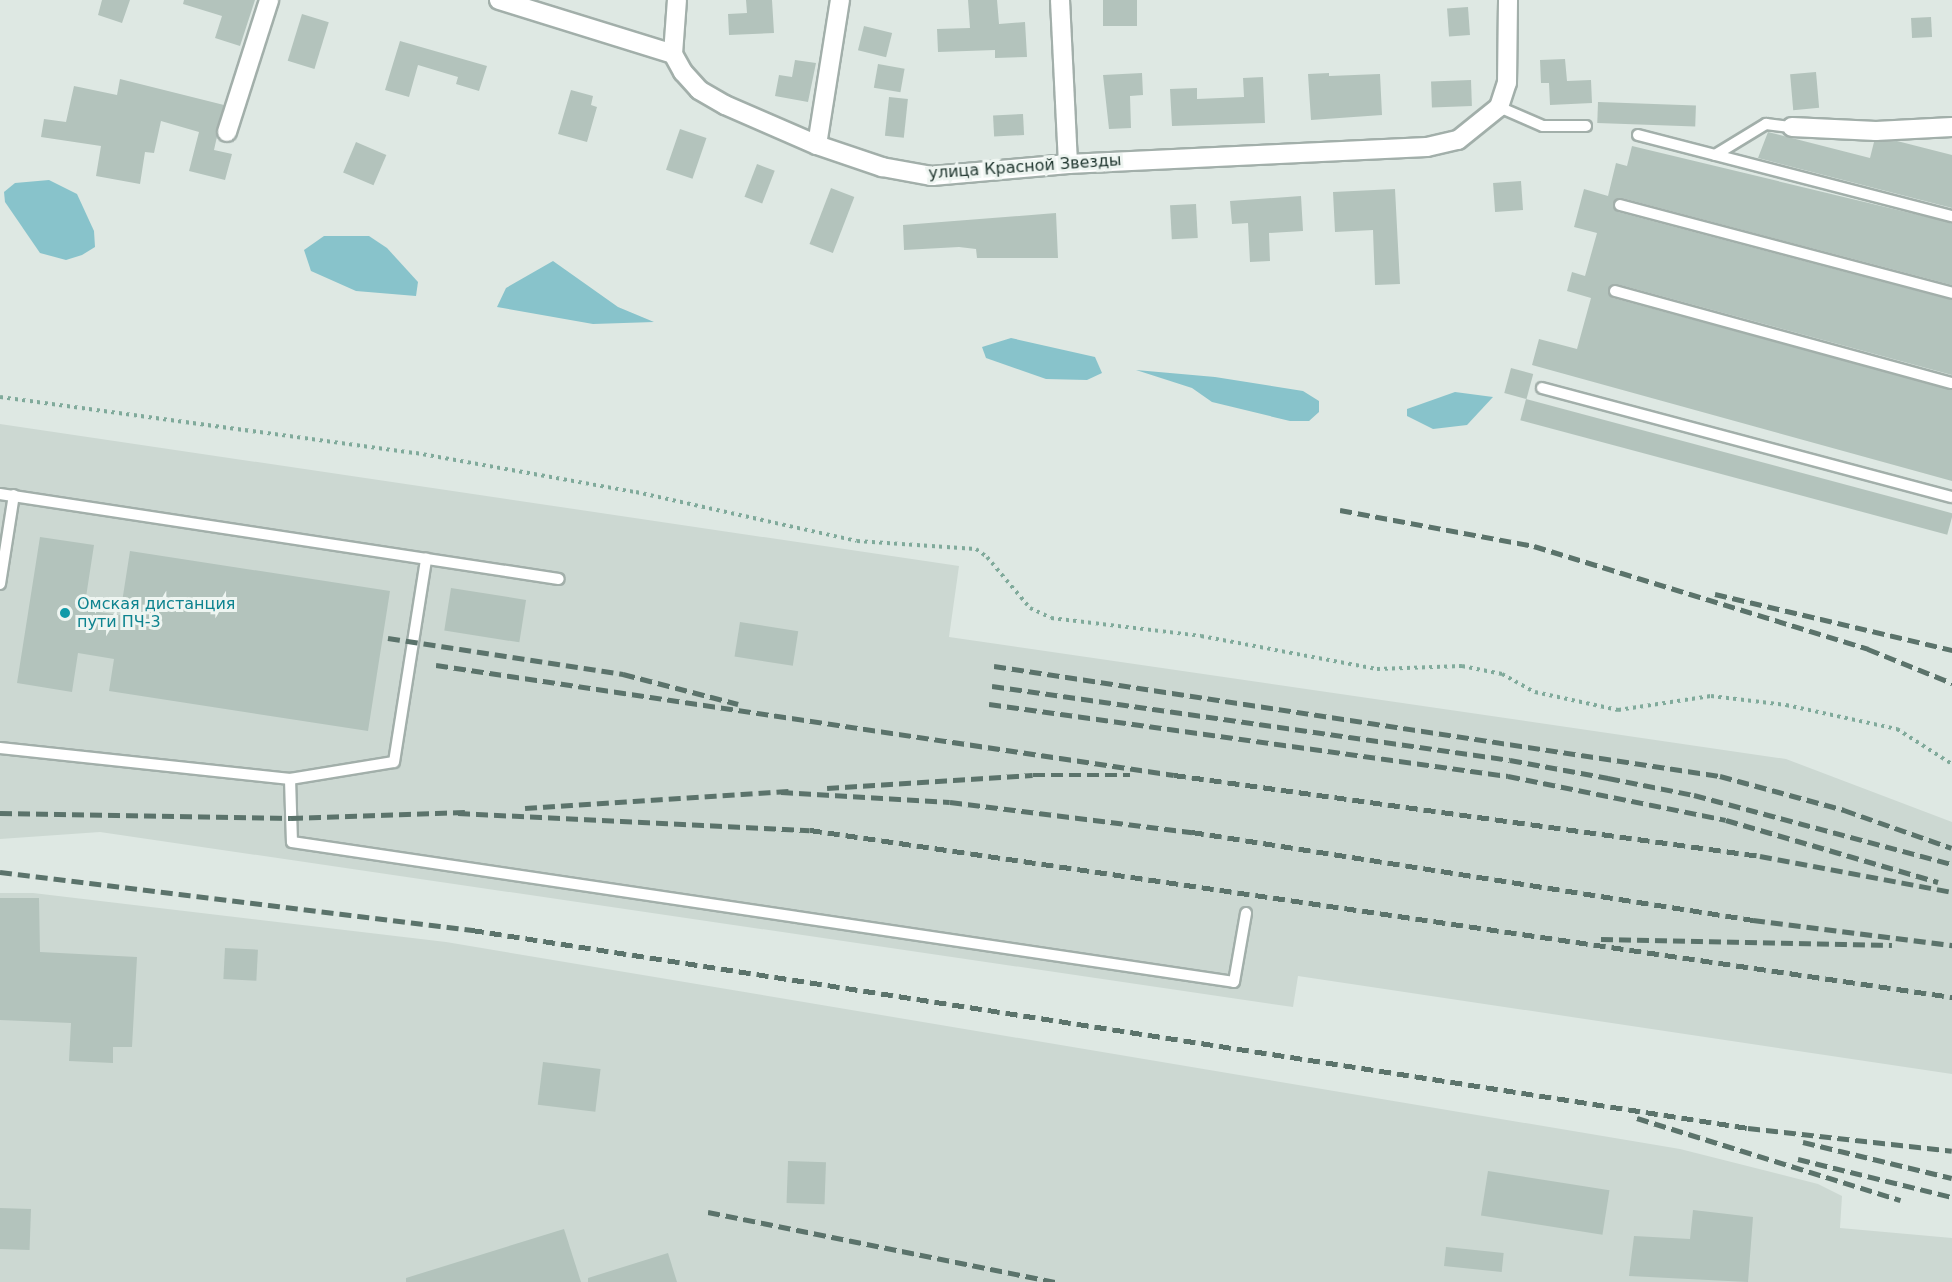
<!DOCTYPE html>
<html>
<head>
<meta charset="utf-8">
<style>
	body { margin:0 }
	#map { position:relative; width:1952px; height:1282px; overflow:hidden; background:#dee8e3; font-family:"DejaVu Sans",sans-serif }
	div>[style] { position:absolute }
	.built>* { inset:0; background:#ccd8d2 }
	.water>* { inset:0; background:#88c3cb }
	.building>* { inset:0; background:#b3c3bc; transform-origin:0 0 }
	.path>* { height:4px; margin-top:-2px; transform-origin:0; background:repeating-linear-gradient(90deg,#80aa9b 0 3px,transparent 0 7.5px) }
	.roads { filter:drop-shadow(2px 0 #a2afaa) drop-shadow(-2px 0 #a2afaa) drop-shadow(0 2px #a2afaa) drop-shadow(0 -2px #a2afaa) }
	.service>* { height:10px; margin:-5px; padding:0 5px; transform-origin:5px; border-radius:5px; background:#fff }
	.minor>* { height:18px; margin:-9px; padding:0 9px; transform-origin:9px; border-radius:9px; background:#fff }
	.rail>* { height:4.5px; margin-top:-2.25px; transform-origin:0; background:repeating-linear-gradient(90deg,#5b736b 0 12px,transparent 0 18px) }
	.dots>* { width:16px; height:16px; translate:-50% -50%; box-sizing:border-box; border:3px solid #eef5f1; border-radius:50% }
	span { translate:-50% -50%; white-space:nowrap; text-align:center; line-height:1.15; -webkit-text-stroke:6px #eef5f1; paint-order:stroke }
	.street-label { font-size:16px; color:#213730 }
	.culture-label { font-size:16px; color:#0d838f }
	.left { translate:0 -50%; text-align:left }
</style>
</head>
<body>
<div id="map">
	<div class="built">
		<i style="clip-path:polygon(0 424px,959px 566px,949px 637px,1786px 759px,1952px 822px,1952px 1074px,1298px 976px,1293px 1007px,100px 832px,0 839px)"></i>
		<i style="clip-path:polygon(0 893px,33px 893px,446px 942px,1680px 1149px,1818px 1184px,1842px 1196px,1840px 1228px,1952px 1238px,1952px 1282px,0 1282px)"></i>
	</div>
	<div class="water">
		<i style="clip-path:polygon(49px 180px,77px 194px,94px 231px,95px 247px,82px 255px,66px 260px,40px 253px,5px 202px,4px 192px,15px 183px)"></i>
		<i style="clip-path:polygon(324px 236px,369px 236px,387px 248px,418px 282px,416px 296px,356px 291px,311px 271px,304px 250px)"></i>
		<i style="clip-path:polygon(553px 261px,618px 307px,654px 322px,593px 324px,497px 307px,506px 288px)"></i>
		<i style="clip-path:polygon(1011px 338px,1095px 357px,1102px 373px,1087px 380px,1046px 379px,986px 358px,982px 347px)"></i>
		<i style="clip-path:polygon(1136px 370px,1215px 377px,1303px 391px,1319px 401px,1319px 412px,1309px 421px,1290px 421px,1212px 402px,1192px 388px)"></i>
		<i style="clip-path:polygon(1455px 392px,1493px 397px,1467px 425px,1433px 429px,1407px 416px,1407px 409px)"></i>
	</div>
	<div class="building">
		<i style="clip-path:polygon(102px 0,130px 0,122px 23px,98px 15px)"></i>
		<i style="clip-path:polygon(184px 0,255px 0,240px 46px,215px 38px,222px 16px,183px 4px)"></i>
		<i style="clip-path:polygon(746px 0,772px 0,774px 33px,729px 35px,728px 14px,747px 13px)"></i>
		<i style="clip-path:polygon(968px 0,997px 0,999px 24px,1025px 22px,1027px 57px,995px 58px,995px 50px,938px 52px,937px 29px,970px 28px)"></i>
		<i style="left:1103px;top:0;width:34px;height:26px"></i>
		<i style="left:1468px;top:7px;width:28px;height:21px;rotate:86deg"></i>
		<i style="left:302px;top:14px;width:28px;height:49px;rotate:17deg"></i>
		<i style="left:1931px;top:17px;width:20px;height:20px;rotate:87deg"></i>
		<i style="left:864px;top:26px;width:29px;height:25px;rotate:14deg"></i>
		<i style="clip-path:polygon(400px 41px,487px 66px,479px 91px,456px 84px,458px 77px,418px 65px,409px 97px,385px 90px)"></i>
		<i style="clip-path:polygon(1565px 59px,1567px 81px,1591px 80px,1592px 103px,1550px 105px,1549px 83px,1541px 83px,1540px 60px)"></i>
		<i style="clip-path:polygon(795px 60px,816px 63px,808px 102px,775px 96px,779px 75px,792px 77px)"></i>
		<i style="left:878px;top:64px;width:27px;height:24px;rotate:10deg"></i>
		<i style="left:1816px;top:72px;width:36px;height:26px;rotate:85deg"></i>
		<i style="clip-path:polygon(1142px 73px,1143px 95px,1130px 96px,1131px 128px,1109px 129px,1103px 75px)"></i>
		<i style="clip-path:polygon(1329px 73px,1329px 76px,1380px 74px,1382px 115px,1311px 120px,1308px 74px)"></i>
		<i style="clip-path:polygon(1263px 77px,1265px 123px,1172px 126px,1170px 89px,1197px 88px,1197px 99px,1244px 97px,1243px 78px)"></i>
		<i style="clip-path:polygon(120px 79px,224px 105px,214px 150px,232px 154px,225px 180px,189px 171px,199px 132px,161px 121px,154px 153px,145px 152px,140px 184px,96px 176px,101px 146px,41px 137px,44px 119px,66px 122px,74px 86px,117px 95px)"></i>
		<i style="left:1471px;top:80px;width:26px;height:40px;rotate:88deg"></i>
		<i style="clip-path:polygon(571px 90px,593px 96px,591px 105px,597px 107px,587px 142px,558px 134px)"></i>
		<i style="left:889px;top:97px;width:19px;height:39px;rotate:6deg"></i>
		<i style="left:1598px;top:102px;width:98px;height:21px;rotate:2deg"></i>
		<i style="left:1023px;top:114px;width:21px;height:30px;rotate:87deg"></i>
		<i style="left:680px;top:129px;width:28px;height:43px;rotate:19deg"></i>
		<i style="clip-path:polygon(1768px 132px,1870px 158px,1874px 142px,1897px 141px,1952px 155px,1952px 208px,1758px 158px)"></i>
		<i style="left:356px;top:142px;width:33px;height:33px;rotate:23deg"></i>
		<i style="clip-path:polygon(1632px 146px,1952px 223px,1952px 285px,1622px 198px,1613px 204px,1618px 212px,1952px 300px,1952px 375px,1617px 284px,1610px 285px,1608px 292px,1613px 298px,1952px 390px,1952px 481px,1532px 365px,1539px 339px,1577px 349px,1591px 298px,1567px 291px,1572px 272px,1585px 276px,1597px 233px,1574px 227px,1584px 189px,1608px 196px,1616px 163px,1627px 166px)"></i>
		<i style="left:757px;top:164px;width:19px;height:35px;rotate:21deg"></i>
		<i style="left:1521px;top:181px;width:29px;height:28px;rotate:86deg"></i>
		<i style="left:831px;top:188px;width:25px;height:60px;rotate:21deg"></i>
		<i style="clip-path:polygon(1395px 189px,1400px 284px,1375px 285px,1373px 230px,1335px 232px,1333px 192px)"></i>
		<i style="clip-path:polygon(1301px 196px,1303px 231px,1269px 233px,1270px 261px,1250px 262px,1248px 223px,1232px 224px,1230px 201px)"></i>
		<i style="left:1196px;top:204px;width:34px;height:26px;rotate:87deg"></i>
		<i style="clip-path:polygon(1056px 213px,1058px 258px,977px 258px,976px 249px,959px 247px,904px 250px,903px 225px)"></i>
		<i style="left:1511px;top:368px;width:23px;height:26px;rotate:15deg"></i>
		<i style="left:1526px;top:399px;width:442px;height:22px;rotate:15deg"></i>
		<i style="clip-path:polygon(40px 537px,94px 545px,84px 610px,120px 615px,130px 551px,390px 591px,368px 731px,109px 691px,114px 659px,78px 653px,72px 692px,17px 683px)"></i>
		<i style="left:451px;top:588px;width:76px;height:43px;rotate:9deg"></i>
		<i style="left:740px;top:622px;width:59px;height:35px;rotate:9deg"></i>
		<i style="clip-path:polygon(0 898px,39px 898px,40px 952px,137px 957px,132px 1047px,113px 1047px,113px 1063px,69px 1061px,71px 1023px,0 1020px)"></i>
		<i style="left:225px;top:948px;width:33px;height:31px;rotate:3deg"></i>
		<i style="left:543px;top:1062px;width:58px;height:43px;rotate:7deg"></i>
		<i style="left:788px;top:1161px;width:38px;height:42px;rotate:2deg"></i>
		<i style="left:1488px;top:1171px;width:123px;height:45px;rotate:9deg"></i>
		<i style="left:0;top:1208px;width:31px;height:41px;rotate:2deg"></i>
		<i style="clip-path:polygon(1693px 1210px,1753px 1217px,1748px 1282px,1629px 1276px,1634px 1236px,1690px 1239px)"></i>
		<i style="clip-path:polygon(564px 1229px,581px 1282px,406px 1282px,406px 1278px)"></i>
		<i style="left:1446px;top:1247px;width:58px;height:19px;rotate:6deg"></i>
		<i style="clip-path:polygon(668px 1253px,677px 1282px,588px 1282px,588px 1278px)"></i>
	</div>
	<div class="path">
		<i style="left:0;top:397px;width:420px;rotate:7.7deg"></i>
		<i style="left:416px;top:453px;width:223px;rotate:10.1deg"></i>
		<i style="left:636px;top:492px;width:226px;rotate:12.5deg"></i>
		<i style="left:857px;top:541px;width:119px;rotate:3.8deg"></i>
		<i style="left:976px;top:549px;width:14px;rotate:36deg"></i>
		<i style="left:987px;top:557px;width:67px;rotate:49.9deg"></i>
		<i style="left:1030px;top:608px;width:23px;rotate:25deg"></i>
		<i style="left:1051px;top:618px;width:151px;rotate:6.8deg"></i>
		<i style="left:1201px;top:636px;width:179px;rotate:10.6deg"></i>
		<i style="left:1377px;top:669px;width:85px;rotate:-2deg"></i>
		<i style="left:1462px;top:666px;width:41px;rotate:11.3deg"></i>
		<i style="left:1502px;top:674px;width:38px;rotate:29deg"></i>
		<i style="left:1535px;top:692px;width:85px;rotate:12.2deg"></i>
		<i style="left:1618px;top:710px;width:94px;rotate:-8.6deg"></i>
		<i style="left:1711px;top:696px;width:76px;rotate:6.8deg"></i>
		<i style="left:1786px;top:705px;width:114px;rotate:12.2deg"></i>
		<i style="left:1897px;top:729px;width:65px;rotate:32.5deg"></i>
	</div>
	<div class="roads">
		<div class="service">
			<i style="left:1499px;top:107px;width:48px;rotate:23.4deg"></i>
			<i style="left:1543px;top:126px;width:43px"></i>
			<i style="left:1638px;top:135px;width:324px;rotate:14.5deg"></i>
			<i style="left:1715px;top:155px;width:60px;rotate:-31.3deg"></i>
			<i style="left:1766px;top:124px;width:26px;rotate:7deg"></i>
			<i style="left:1620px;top:205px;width:343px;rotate:14.8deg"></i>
			<i style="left:1615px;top:291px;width:349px;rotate:15.3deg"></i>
			<i style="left:1542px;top:388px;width:424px;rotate:14.9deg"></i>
			<i style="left:0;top:494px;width:565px;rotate:8.65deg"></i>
			<i style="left:0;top:584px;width:90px;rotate:-81.1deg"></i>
			<i style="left:0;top:748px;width:292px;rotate:6.1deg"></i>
			<i style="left:290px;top:779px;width:105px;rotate:-9.3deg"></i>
			<i style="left:394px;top:762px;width:206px;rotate:-81deg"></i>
			<i style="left:290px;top:779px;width:63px;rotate:88.2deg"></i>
			<i style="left:292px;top:842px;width:952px;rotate:8.45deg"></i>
			<i style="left:1234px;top:982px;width:70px;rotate:-80.1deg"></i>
		</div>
		<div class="minor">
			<i style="left:499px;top:0;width:182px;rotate:17.2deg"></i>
			<i style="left:673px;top:54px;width:21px;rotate:61deg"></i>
			<i style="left:683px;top:72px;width:24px;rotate:48deg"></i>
			<i style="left:699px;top:90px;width:30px;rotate:30deg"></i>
			<i style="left:725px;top:105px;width:100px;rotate:23.5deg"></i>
			<i style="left:817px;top:145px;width:69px;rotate:18.7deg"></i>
			<i style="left:882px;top:167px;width:51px;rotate:10.2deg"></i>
			<i style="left:932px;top:176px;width:137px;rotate:-5deg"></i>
			<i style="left:1068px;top:164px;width:359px;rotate:-2.7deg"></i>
			<i style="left:1427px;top:147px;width:32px;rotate:-13deg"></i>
			<i style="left:1458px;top:140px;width:53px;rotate:-38.8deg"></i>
			<i style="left:1499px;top:107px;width:25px;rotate:-72deg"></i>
			<i style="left:1507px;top:83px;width:83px;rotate:-89.3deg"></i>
			<i style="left:1060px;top:0;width:164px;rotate:87.2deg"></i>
			<i style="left:673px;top:54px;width:54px;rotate:-85.8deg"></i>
			<i style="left:1792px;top:127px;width:84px;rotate:2.7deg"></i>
			<i style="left:1876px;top:131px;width:76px;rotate:-3deg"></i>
			<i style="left:227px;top:132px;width:139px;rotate:-72.3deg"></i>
			<i style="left:817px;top:145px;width:147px;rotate:-81deg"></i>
		</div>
	</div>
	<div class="rail">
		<i style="left:1340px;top:510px;width:197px;rotate:10.5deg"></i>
		<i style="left:1534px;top:546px;width:350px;rotate:17.1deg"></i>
		<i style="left:1868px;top:649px;width:91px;rotate:22deg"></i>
		<i style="left:1715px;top:594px;width:244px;rotate:13.3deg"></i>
		<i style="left:388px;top:638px;width:238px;rotate:8.7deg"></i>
		<i style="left:623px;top:674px;width:119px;rotate:14.6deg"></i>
		<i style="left:436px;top:665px;width:746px;rotate:8.48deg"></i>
		<i style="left:1174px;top:775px;width:592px;rotate:7.87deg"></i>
		<i style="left:1760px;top:856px;width:195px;rotate:10.6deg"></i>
		<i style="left:994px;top:666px;width:734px;rotate:8.62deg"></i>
		<i style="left:1720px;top:776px;width:129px;rotate:15.3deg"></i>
		<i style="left:1844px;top:810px;width:114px;rotate:19.4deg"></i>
		<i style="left:992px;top:686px;width:523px;rotate:8.13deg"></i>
		<i style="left:1510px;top:760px;width:100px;rotate:10.4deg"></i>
		<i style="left:1608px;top:778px;width:88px;rotate:11.2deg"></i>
		<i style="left:1694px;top:795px;width:267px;rotate:15deg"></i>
		<i style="left:989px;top:704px;width:524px;rotate:7.9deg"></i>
		<i style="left:1508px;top:776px;width:222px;rotate:11.4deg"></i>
		<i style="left:1726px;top:820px;width:221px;rotate:16.3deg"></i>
		<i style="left:827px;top:788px;width:206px;rotate:-3.6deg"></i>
		<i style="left:1033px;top:775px;width:97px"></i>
		<i style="left:781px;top:792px;width:169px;rotate:3.4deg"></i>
		<i style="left:950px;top:802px;width:244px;rotate:7.1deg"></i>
		<i style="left:1192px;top:832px;width:568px;rotate:8.91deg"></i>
		<i style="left:1753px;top:920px;width:201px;rotate:7.2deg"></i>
		<i style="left:525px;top:808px;width:264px;rotate:-3.7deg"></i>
		<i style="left:0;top:813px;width:291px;rotate:1deg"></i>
		<i style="left:291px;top:818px;width:174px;rotate:-2deg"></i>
		<i style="left:458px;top:813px;width:352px;rotate:2.8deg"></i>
		<i style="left:810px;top:830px;width:1154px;rotate:8.32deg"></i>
		<i style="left:0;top:872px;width:476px;rotate:7deg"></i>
		<i style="left:472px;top:930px;width:1291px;rotate:8.82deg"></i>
		<i style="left:1748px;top:1128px;width:205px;rotate:6.4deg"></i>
		<i style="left:1601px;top:939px;width:291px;rotate:1.2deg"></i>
		<i style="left:1637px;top:1118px;width:276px;rotate:17.3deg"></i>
		<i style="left:1803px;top:1142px;width:153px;rotate:13.6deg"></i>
		<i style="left:1798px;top:1159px;width:159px;rotate:13.9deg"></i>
		<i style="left:708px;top:1212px;width:354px;rotate:11.4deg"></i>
	</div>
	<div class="dots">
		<i style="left:65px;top:613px;background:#0f9aa8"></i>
	</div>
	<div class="street-label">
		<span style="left:1025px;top:167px;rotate:-4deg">улица Красной Звезды</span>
	</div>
	<div class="culture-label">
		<span class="left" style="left:77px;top:613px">Омская дистанция<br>пути ПЧ-3</span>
	</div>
</div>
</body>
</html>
